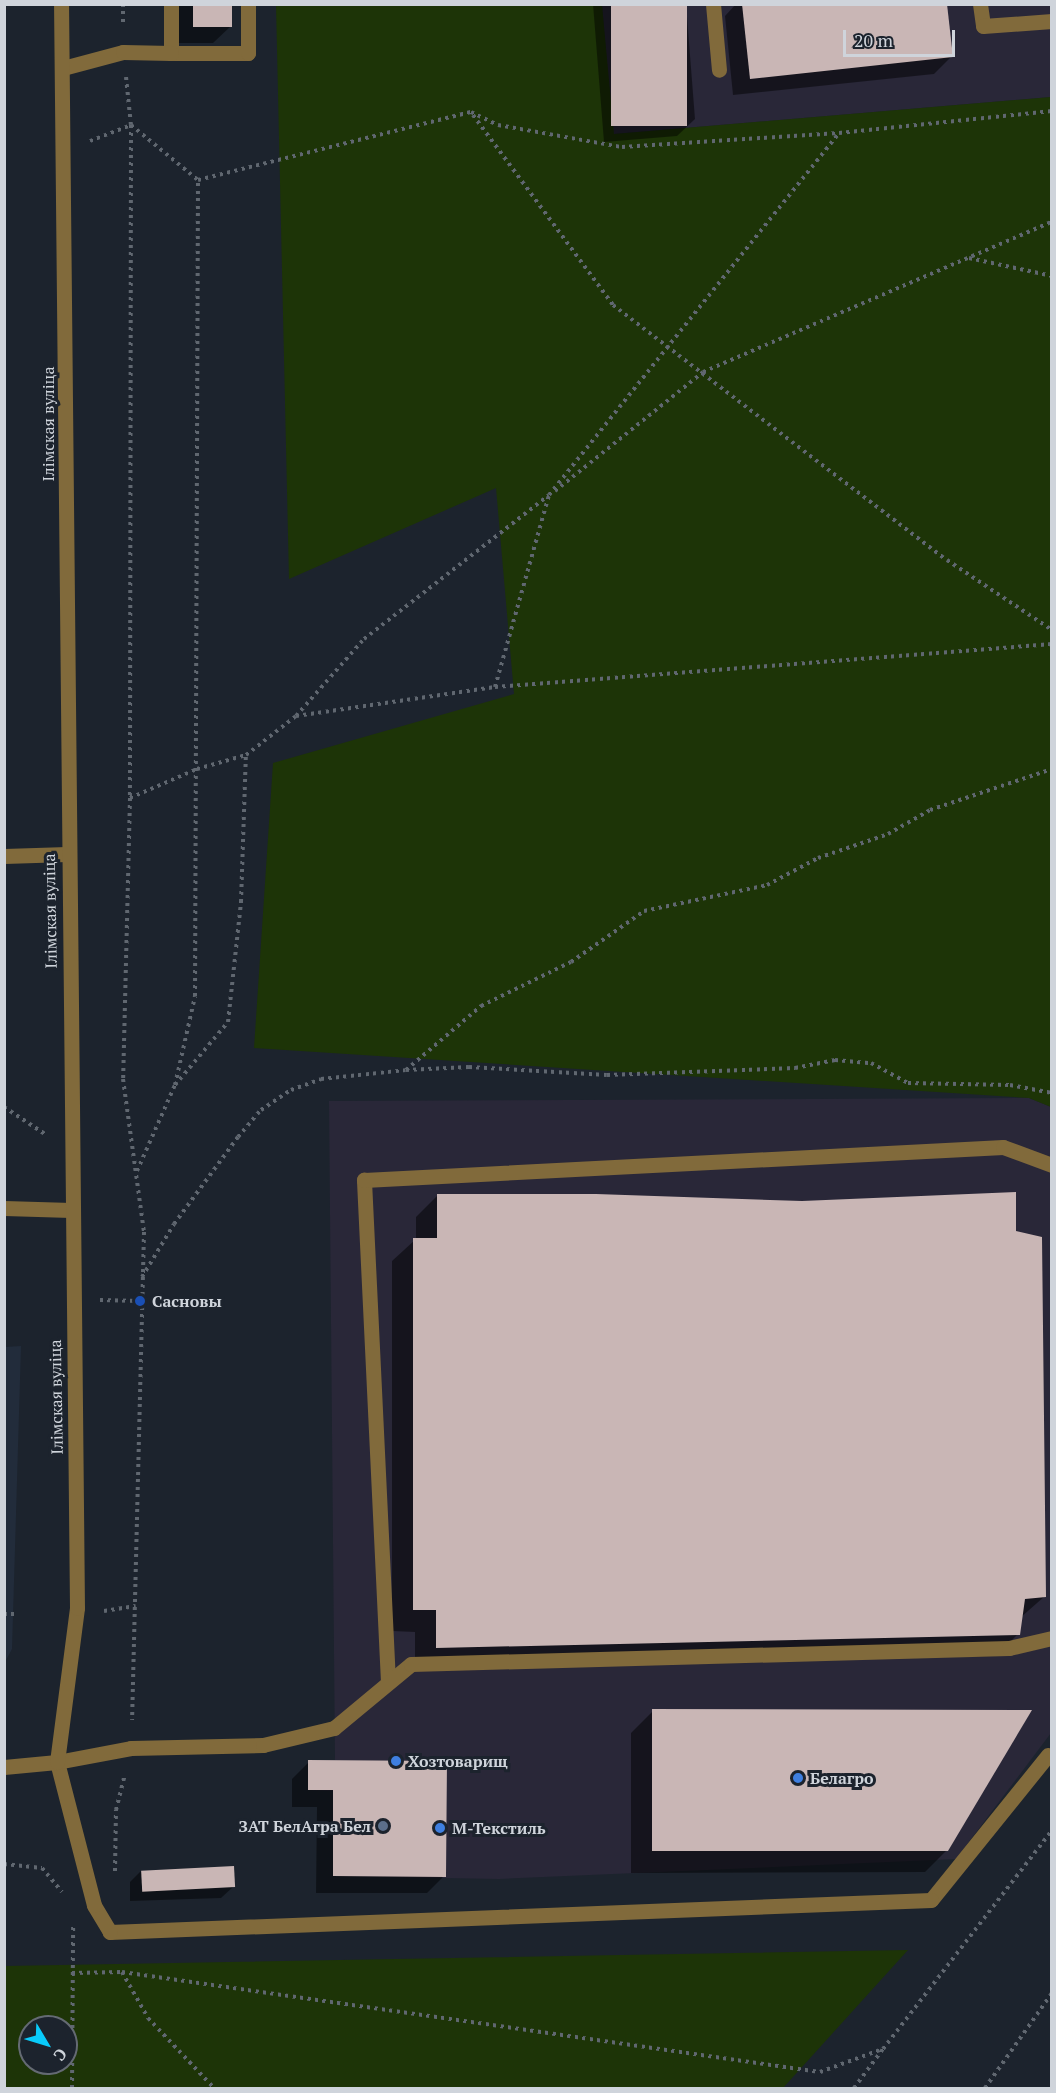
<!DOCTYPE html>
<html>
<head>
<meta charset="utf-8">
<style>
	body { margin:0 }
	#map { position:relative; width:1056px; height:2093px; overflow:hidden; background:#1c232d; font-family:"PT Serif",serif }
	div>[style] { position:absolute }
	.built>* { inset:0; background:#222c3b }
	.industrial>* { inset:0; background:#292738 }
	.green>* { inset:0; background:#1d3407 }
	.shadow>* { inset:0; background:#0007 }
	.building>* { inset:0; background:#c9b6b5; transform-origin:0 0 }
	.path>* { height:4px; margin-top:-2px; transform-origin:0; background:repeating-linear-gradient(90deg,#606770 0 3px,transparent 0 7.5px) }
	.minor>* { height:15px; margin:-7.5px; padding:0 7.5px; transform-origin:7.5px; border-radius:7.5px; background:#816a3b }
	.dots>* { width:16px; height:16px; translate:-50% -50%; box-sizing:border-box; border:3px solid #1c232d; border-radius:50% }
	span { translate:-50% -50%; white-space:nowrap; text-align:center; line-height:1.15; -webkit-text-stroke:6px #1c232d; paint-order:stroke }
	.street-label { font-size:16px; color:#cfd4db }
	.poi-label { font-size:16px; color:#cfd4db; font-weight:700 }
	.left { translate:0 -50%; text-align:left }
	.right { translate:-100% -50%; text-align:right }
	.frame { position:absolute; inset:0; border:6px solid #cfd4db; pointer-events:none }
	.north { position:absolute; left:18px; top:2015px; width:60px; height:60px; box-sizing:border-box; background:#1c232d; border:2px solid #646a73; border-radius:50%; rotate:128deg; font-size:16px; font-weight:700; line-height:24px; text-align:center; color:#cfd4db }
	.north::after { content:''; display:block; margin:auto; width:21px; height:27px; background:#09cbfa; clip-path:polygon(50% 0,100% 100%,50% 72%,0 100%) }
	.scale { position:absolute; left:843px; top:30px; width:112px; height:27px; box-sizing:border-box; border:3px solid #cfd4db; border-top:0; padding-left:8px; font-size:18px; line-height:21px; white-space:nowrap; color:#cfd4db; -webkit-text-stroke:4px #1c232d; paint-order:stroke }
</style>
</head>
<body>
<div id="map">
	<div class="built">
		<i style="clip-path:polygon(21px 1346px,12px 1649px,5px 1662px,5px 1347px)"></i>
	</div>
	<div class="industrial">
		<i style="clip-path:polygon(602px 5px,1051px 5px,1051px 97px,613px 134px)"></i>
		<i style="clip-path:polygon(1029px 1098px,1051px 1107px,1051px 1733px,956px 1859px,499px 1879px,333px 1876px,333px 1791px,308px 1790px,308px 1760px,335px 1760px,329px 1101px)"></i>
	</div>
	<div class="green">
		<i style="clip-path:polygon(276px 5px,602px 5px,614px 134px,1051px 97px,1051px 1107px,1029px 1098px,254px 1048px,273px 763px,514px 694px,496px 488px,289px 579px)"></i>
		<i style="clip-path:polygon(evenodd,908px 1950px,783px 2088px,5px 2088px,5px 1966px,908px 1950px,30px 2027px,66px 2027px,66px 2063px,30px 2063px,30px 2027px)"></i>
	</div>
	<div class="shadow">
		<i style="clip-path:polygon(176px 4px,231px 4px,231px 26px,213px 43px,176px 43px)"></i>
		<i style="clip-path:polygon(593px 4px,686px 4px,695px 119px,677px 136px,604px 142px)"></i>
		<i style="clip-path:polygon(736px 4px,945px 4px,951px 57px,934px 74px,733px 95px,725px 16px)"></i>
		<i style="clip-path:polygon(438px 1195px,1014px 1232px,1045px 1596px,1020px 1618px,1018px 1634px,996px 1656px,415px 1669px,415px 1632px,392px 1631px,392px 1261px,416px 1239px,416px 1217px)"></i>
		<i style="clip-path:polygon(653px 1711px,947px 1850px,925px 1872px,631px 1873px,631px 1733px)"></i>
		<i style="clip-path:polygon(309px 1762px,444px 1876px,427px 1893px,316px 1893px,317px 1807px,292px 1807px,292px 1779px)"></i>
		<i style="clip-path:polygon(141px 1871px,233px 1887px,221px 1898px,130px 1901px,130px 1882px)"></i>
	</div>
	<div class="building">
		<i style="left:193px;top:4px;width:39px;height:23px"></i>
		<i style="left:611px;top:4px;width:76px;height:122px"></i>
		<i style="clip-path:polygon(742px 4px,947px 4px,953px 57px,750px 79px)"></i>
		<i style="clip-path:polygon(1016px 1192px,1016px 1231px,1042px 1237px,1046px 1597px,1025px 1599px,1020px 1635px,436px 1648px,436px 1610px,413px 1610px,413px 1238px,437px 1238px,437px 1194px,596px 1194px,802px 1201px)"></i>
		<i style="clip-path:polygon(652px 1709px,1032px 1710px,948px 1851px,652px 1851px)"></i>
		<i style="clip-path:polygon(308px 1760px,447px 1761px,446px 1877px,333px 1876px,333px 1790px,308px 1790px)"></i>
		<i style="left:234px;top:1866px;width:21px;height:93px;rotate:87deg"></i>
	</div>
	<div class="path">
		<i style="left:123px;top:4px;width:21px;rotate:90deg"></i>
		<i style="left:126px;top:77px;width:48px;rotate:84.1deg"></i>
		<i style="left:131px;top:125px;width:673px;rotate:90.09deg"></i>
		<i style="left:130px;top:798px;width:281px;rotate:91.4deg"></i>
		<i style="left:123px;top:1079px;width:154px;rotate:82.2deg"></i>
		<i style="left:144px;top:1232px;width:488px;rotate:91.4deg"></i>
		<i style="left:473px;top:115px;width:236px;rotate:53.6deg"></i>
		<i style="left:613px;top:305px;width:420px;rotate:37.4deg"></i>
		<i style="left:947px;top:560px;width:126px;rotate:33.7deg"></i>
		<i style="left:90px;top:141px;width:44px;rotate:-21.3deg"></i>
		<i style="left:131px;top:125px;width:87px;rotate:39.4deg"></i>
		<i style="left:198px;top:180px;width:281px;rotate:-14deg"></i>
		<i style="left:471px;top:112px;width:30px;rotate:26deg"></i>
		<i style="left:498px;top:125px;width:126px;rotate:10.1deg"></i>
		<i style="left:622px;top:147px;width:217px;rotate:-3.7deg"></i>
		<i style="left:839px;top:133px;width:214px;rotate:-5.9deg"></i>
		<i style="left:969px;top:258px;width:85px;rotate:12.2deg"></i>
		<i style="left:555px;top:491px;width:190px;rotate:-38.8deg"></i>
		<i style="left:703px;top:372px;width:380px;rotate:-23.3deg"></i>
		<i style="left:495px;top:687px;width:559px;rotate:-4.41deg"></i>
		<i style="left:296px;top:716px;width:103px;rotate:-48.6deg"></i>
		<i style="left:364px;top:639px;width:234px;rotate:-37.9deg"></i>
		<i style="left:130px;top:798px;width:73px;rotate:-23.4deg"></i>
		<i style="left:197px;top:769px;width:51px;rotate:-15.9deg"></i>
		<i style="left:406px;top:1070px;width:63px;rotate:-2.7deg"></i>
		<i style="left:469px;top:1067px;width:138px;rotate:3.3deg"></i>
		<i style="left:607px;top:1075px;width:188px;rotate:-2.1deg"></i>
		<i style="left:795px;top:1068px;width:41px;rotate:-11.3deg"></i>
		<i style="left:835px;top:1060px;width:36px;rotate:5deg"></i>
		<i style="left:871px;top:1063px;width:42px;rotate:28.4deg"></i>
		<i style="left:908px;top:1083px;width:102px;rotate:1.1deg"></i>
		<i style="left:1010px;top:1085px;width:43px;rotate:10.8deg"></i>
		<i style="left:175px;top:1085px;width:82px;rotate:-49.9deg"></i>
		<i style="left:228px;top:1022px;width:121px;rotate:-83.8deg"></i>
		<i style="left:241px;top:902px;width:147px;rotate:-88.1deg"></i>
		<i style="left:246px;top:755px;width:63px;rotate:-38deg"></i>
		<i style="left:296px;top:716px;width:201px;rotate:-8.3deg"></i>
		<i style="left:495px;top:687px;width:199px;rotate:-74.3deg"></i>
		<i style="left:549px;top:495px;width:464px;rotate:-51.3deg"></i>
		<i style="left:4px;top:1107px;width:49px;rotate:33.4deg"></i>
		<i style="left:137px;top:1171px;width:94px;rotate:-66.2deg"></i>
		<i style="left:175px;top:1085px;width:91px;rotate:-77.3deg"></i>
		<i style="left:195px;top:996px;width:816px;rotate:-89.79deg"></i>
		<i style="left:142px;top:1277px;width:62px;rotate:-58.9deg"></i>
		<i style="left:174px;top:1224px;width:108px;rotate:-53.7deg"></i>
		<i style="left:238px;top:1137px;width:35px;rotate:-50deg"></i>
		<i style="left:261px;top:1110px;width:36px;rotate:-34deg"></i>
		<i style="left:291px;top:1090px;width:32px;rotate:-20deg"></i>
		<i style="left:321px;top:1079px;width:85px;rotate:-6deg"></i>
		<i style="left:406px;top:1070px;width:99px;rotate:-40.5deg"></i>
		<i style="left:481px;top:1006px;width:100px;rotate:-26.1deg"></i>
		<i style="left:571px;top:962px;width:89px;rotate:-34.9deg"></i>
		<i style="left:644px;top:911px;width:126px;rotate:-11.9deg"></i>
		<i style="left:767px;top:885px;width:58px;rotate:-27.9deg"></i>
		<i style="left:818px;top:858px;width:74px;rotate:-18.9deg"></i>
		<i style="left:888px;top:834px;width:48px;rotate:-29.7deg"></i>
		<i style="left:930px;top:810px;width:129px;rotate:-18.6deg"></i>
		<i style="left:100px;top:1300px;width:40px;rotate:1.4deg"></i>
		<i style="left:104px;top:1611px;width:32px;rotate:-9deg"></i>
		<i style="left:4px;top:1614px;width:10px"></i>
		<i style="left:4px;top:1864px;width:38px;rotate:6deg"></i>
		<i style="left:42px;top:1868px;width:31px;rotate:50deg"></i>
		<i style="left:115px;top:1871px;width:61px;rotate:-89.1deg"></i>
		<i style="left:116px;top:1810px;width:36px;rotate:-76deg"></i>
		<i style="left:122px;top:1972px;width:53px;rotate:60.5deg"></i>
		<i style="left:148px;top:2018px;width:96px;rotate:46.7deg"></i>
		<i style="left:72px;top:1973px;width:50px;rotate:-1.1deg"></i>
		<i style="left:122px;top:1972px;width:705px;rotate:8.15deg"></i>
		<i style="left:820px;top:2072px;width:67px;rotate:-20.1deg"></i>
		<i style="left:883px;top:2049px;width:277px;rotate:-52.3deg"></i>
		<i style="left:72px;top:2088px;width:163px;rotate:-89.6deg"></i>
		<i style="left:854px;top:2088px;width:49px;rotate:-53.4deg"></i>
		<i style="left:985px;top:2088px;width:116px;rotate:-54.8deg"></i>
	</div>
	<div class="minor">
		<i style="left:171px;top:4px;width:49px;rotate:90deg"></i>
		<i style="left:171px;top:53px;width:77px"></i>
		<i style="left:248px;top:53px;width:49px;rotate:-90deg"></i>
		<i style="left:713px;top:4px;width:66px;rotate:84.8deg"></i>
		<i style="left:980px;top:4px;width:22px;rotate:82deg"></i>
		<i style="left:983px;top:26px;width:69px;rotate:-4.1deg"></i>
		<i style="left:63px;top:68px;width:62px;rotate:-14.9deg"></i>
		<i style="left:123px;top:52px;width:48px;rotate:1.2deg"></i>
		<i style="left:4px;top:856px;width:63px;rotate:-1.8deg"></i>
		<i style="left:4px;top:1208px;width:67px;rotate:1.7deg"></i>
		<i style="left:388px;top:1682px;width:503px;rotate:-92.74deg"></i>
		<i style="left:364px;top:1180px;width:640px;rotate:-2.96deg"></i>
		<i style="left:1003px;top:1147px;width:52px;rotate:20.2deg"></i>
		<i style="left:1048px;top:1755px;width:186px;rotate:128.9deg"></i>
		<i style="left:931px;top:1900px;width:822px;rotate:177.77deg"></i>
		<i style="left:110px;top:1932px;width:31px;rotate:-121deg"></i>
		<i style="left:94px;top:1905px;width:148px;rotate:-104.5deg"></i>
		<i style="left:57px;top:1762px;width:75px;rotate:-10.7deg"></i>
		<i style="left:131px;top:1748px;width:132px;rotate:-1.3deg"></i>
		<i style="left:263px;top:1745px;width:73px;rotate:-13.5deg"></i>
		<i style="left:334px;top:1728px;width:100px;rotate:-39.7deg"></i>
		<i style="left:411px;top:1664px;width:598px;rotate:-1.53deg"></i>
		<i style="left:1009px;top:1648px;width:44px;rotate:-13.1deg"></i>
		<i style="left:4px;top:1767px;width:53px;rotate:-5.4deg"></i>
		<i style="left:57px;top:1762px;width:155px;rotate:-82.6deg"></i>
		<i style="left:77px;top:1608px;width:1604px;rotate:-90.57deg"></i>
	</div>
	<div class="dots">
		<i style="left:140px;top:1301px;background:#1a4fb4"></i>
		<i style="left:396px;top:1761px;background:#3f7fe0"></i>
		<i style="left:798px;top:1778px;background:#3f7fe0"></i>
		<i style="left:383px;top:1826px;background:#5c6f8a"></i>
		<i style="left:440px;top:1828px;background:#3f7fe0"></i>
	</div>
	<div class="street-label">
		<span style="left:48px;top:424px;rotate:-90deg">Ілімская вуліца</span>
		<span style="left:50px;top:911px;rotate:-91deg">Ілімская вуліца</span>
		<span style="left:56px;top:1397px;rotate:-91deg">Ілімская вуліца</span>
	</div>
	<div class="poi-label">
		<span class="left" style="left:152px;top:1301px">Сасновы</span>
		<span class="left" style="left:408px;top:1761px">Хозтоварищ</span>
		<span class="left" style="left:810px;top:1778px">Белагро</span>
		<span class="right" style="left:371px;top:1826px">ЗАТ БелАгра Бел</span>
		<span class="left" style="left:452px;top:1828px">М-Текстиль</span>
	</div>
	<div class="frame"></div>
	<div class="north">С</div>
	<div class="scale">20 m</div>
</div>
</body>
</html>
